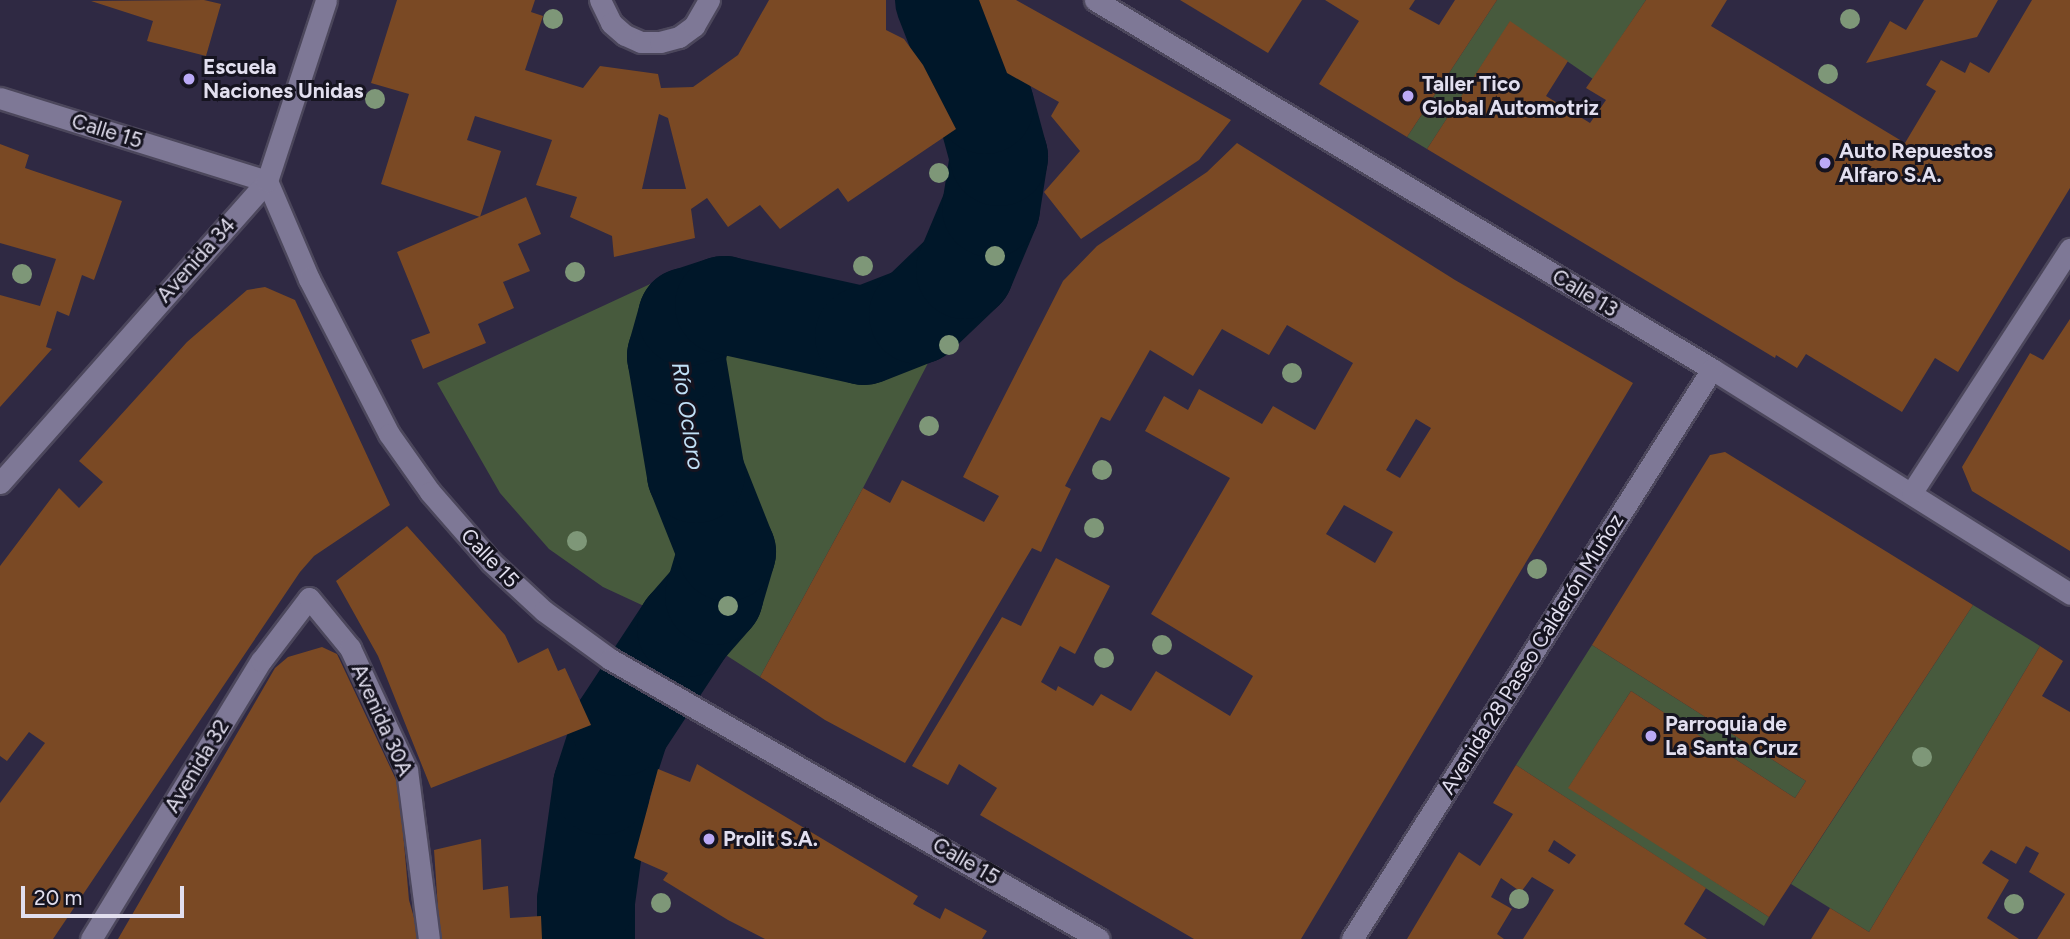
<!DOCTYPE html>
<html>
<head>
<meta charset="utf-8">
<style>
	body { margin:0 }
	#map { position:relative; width:2070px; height:939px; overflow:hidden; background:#2f2943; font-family:Figtree,sans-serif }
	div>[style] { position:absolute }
	.green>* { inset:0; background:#475a3d }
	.river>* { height:98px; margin:-49px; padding:0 49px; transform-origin:49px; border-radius:49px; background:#001729 }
	.building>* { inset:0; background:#7a4924 }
	.roads { filter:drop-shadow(2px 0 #4c475c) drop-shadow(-2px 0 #4c475c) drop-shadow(0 2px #4c475c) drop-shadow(0 -2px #4c475c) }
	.street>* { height:21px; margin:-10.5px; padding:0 10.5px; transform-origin:10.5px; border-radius:10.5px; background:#7e7896 }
	.trees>* { width:20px; height:20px; margin:-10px; border-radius:50%; background:#7e9778 }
	.dots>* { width:19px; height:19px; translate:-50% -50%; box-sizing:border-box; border:4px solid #161420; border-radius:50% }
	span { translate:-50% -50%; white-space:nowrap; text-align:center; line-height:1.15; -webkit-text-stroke:6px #161420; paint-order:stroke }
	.poi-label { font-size:21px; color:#e2dfef; font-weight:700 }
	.left { translate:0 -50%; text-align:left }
	.street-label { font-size:21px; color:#e2dfef }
	.water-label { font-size:23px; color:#c1e0f7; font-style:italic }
	.scale { position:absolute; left:21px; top:886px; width:163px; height:32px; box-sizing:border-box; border:4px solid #e2dfef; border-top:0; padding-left:9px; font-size:21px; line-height:24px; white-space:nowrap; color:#e2dfef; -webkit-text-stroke:5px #161420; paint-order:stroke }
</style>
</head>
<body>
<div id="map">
	<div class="green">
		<i style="clip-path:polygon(1497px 0,1646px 0,1593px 79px,1510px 22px,1427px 149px,1407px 137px)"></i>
		<i style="clip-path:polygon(689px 266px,660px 357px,659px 430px,677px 501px,704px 549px,701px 590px,672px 619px,603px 587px,549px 549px,500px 493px,437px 383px)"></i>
		<i style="clip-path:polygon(940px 340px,863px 488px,760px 677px,718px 650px,756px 580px,756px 534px,724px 464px,714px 384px,726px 353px,763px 343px,847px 363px)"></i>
		<i style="clip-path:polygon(1973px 605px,2040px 646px,1869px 932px,1791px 884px)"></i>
		<i style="clip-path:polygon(1592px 645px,1806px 781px,1795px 798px,1631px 691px,1569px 787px,1769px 917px,1764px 926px,1516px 765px)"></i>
	</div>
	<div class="river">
		<i style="left:586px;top:939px;width:38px;rotate:-90deg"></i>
		<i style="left:586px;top:901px;width:116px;rotate:-82.1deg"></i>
		<i style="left:602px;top:786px;width:62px;rotate:-72.1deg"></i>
		<i style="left:621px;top:727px;width:118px;rotate:-56.7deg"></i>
		<i style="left:686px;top:628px;width:43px;rotate:-48.8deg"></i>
		<i style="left:714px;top:596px;width:46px;rotate:-73.5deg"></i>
		<i style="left:727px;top:552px;width:84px;rotate:-111.7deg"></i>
		<i style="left:696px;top:474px;width:120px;rotate:-99.6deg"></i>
		<i style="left:676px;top:356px;width:41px;rotate:-74.2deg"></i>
		<i style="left:687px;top:317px;width:39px;rotate:-18deg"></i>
		<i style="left:724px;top:305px;width:143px;rotate:12.5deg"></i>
		<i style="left:864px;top:336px;width:58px;rotate:-21.3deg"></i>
		<i style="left:918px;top:315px;width:65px;rotate:-43.8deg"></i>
		<i style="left:965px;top:270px;width:67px;rotate:-67.2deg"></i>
		<i style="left:991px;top:208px;width:52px;rotate:-81.1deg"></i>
		<i style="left:999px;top:157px;width:54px;rotate:-105.1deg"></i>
		<i style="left:985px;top:105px;width:113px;rotate:-111.3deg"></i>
	</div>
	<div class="building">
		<i style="clip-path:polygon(204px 0,221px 4px,206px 56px,147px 41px,153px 21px,91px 1px)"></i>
		<i style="clip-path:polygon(evenodd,397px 0,535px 0,531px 12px,543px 16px,525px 70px,583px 88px,600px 66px,658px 74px,661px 88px,693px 87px,738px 55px,769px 0,886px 0,886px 30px,904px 39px,923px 65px,956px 129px,848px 202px,838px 188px,780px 229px,760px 205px,728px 227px,707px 198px,691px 209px,695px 238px,614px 257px,612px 236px,570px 217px,577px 197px,536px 185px,552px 140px,475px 116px,467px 140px,501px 151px,480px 217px,381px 184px,409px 94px,371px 83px,397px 0,659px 114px,668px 118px,686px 189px,642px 189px,659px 114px)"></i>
		<i style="clip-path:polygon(979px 0,1016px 0,1231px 120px,1199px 160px,1081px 239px,1044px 192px,1080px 151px,1051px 116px,1059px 102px,1007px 73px)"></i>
		<i style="clip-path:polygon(1180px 0,1302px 0,1268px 53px)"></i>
		<i style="clip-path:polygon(1325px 0,1415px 0,1409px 9px,1439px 25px,1455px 0,1497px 0,1407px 137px,1319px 84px,1359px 21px)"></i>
		<i style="clip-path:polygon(1646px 0,1727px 0,1711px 26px,1905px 143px,1936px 91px,1926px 85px,1941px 60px,1965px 73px,1970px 62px,1989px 73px,2032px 0,2070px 0,2070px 188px,1958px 372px,1935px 358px,1902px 412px,1806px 354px,1797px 368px,1776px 355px,1775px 358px,1427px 149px,1510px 21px,1568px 61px,1546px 96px,1590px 123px,1606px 100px,1586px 88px)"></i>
		<i style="clip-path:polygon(1924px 0,1998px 0,1977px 37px,1866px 63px,1890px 21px,1906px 30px)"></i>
		<i style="clip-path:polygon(evenodd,1237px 143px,1455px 280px,1633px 383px,1301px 939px,1194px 939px,980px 815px,997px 788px,959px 764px,948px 785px,912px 766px,1002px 617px,1021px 626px,1056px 558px,1110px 586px,1075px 654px,1060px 646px,1041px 682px,1056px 691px,1058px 686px,1093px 706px,1101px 694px,1131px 711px,1156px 671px,1230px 716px,1253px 676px,1151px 614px,1230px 478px,1145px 431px,1164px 396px,1188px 410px,1199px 389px,1262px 424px,1273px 406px,1315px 430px,1353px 363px,1287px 325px,1269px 355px,1222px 329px,1193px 376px,1150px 350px,1110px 421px,1101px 417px,1065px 486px,1071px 489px,1041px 552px,1032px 548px,905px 763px,825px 720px,760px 677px,863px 488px,890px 503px,902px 480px,984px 522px,999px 496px,963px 477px,1063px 281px,1097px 246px,1207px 172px,1237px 143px,1416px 419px,1431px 428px,1400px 478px,1386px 470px,1416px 419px,1237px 143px,1344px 505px,1393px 532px,1375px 563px,1326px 534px,1344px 505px)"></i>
		<i style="clip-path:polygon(0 144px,29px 155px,25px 168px,122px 201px,94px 280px,82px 275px,69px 316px,57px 311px,46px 347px,52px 349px,0 407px,0 295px,40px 306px,56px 259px,0 243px)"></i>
		<i style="clip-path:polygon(526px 197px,541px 234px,518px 244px,530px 271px,503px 282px,514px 308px,478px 324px,486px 343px,423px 369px,411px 340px,430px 333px,397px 252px)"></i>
		<i style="clip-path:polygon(265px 287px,295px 300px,390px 505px,314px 556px,300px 572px,53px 939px,0 939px,0 803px,45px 743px,29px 732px,7px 761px,0 756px,0 566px,59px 488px,79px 508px,103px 482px,79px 461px,187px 342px,247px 290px)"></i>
		<i style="clip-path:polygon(2070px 319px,2070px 551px,1972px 491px,1962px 467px,2030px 353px,2043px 360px)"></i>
		<i style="clip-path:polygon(1725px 452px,1973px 605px,1769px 917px,1568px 788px,1631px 691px,1795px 798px,1806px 781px,1592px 645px,1710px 455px)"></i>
		<i style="clip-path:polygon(407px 526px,505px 635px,518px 663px,548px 648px,558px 671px,565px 668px,591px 725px,431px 788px,378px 656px,336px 581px)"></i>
		<i style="clip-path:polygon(2040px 646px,2063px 661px,2042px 696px,2070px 712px,2070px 939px,2037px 939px,2065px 894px,2029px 872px,2039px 853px,2026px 846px,2016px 864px,1991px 850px,1982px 863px,2009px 880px,1987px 918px,2019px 939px,1811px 939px,1830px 908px,1869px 932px)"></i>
		<i style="clip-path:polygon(322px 647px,337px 654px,399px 786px,409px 900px,420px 939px,118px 939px,275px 668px,288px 657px)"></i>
		<i style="clip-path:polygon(697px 764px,918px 896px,913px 904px,940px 919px,945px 908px,987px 931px,982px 939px,765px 939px,728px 920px,663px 880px,668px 873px,634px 858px,658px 769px,690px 782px)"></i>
		<i style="clip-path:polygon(evenodd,1516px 765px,1706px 888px,1684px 924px,1707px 939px,1523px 939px,1554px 890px,1532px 877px,1521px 892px,1501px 878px,1491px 897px,1512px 909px,1497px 934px,1504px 939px,1407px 939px,1459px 852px,1480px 866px,1513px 814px,1493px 803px,1516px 765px,1554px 840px,1576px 855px,1569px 864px,1548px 851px,1554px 840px)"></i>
		<i style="clip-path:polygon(481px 839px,483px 890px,508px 886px,510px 918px,541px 916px,542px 939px,440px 939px,434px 850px)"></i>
	</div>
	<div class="roads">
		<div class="street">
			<i style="left:600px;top:0;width:25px;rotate:64deg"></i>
			<i style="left:611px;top:23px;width:18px;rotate:41deg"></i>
			<i style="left:625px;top:35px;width:17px;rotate:24deg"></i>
			<i style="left:641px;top:42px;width:19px"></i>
			<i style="left:660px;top:42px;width:20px;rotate:-15deg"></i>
			<i style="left:679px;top:37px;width:19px;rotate:-36deg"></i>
			<i style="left:694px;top:26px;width:30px;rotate:-60deg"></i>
			<i style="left:1095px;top:0;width:719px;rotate:30.88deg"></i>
			<i style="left:1712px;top:369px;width:423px;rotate:32.1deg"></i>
			<i style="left:0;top:98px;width:280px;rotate:17.3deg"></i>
			<i style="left:267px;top:181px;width:107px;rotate:66.8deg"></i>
			<i style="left:309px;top:279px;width:174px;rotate:62.7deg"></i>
			<i style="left:389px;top:434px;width:71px;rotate:54.7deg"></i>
			<i style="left:430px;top:492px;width:93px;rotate:48.9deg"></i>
			<i style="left:491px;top:562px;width:72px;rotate:42.8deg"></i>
			<i style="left:544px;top:611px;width:82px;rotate:36deg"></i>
			<i style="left:610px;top:659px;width:563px;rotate:29.8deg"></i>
			<i style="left:0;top:483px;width:403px;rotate:-48.5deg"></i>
			<i style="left:267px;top:181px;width:190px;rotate:-71.9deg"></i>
			<i style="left:1912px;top:492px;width:290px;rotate:-57deg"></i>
			<i style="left:91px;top:939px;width:326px;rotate:-58.6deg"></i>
			<i style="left:261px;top:661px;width:79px;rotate:-52.7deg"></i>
			<i style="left:309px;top:598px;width:65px;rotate:50.6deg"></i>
			<i style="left:350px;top:648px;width:135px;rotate:65deg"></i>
			<i style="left:407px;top:770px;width:170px;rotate:82.6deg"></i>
			<i style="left:1352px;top:939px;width:674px;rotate:-57.72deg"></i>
		</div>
	</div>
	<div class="trees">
		<i style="left:553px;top:19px"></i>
		<i style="left:1850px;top:19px"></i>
		<i style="left:1828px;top:74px"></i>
		<i style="left:375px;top:99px"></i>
		<i style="left:939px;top:173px"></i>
		<i style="left:995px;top:256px"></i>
		<i style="left:863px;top:266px"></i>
		<i style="left:575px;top:272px"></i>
		<i style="left:22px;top:274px"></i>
		<i style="left:949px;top:345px"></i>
		<i style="left:1292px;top:373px"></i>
		<i style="left:929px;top:426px"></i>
		<i style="left:1102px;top:470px"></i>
		<i style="left:1094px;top:528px"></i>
		<i style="left:577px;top:541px"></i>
		<i style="left:1537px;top:569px"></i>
		<i style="left:728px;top:606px"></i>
		<i style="left:1162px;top:645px"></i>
		<i style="left:1104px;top:658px"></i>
		<i style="left:1922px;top:757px"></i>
		<i style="left:1519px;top:899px"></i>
		<i style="left:661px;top:903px"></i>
		<i style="left:2014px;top:904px"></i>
	</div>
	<div class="dots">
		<i style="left:189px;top:79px;background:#bbaaf6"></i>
		<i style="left:1408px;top:96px;background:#bbaaf6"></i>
		<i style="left:1825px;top:163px;background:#bbaaf6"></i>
		<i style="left:1651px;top:736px;background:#bbaaf6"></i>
		<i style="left:709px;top:839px;background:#bbaaf6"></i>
	</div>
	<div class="poi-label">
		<span class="left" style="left:203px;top:79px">Escuela<br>Naciones Unidas</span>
		<span class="left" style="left:1422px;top:96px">Taller Tico<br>Global Automotriz</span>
		<span class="left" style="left:1839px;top:163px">Auto Repuestos<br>Alfaro S.A.</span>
		<span class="left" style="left:1665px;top:736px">Parroquia de<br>La Santa Cruz</span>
		<span class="left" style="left:723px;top:839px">Prolit S.A.</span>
	</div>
	<div class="street-label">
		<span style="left:107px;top:131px;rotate:17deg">Calle 15</span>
		<span style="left:196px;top:260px;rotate:-48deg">Avenida 34</span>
		<span style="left:1585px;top:293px;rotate:31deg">Calle 13</span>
		<span style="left:490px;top:558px;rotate:46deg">Calle 15</span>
		<span style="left:1532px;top:654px;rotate:-58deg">Avenida 28 Paseo Calderón Muñoz</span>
		<span style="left:382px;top:720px;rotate:66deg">Avenida 30A</span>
		<span style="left:197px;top:766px;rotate:-59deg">Avenida 32</span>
		<span style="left:966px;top:861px;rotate:30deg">Calle 15</span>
	</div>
	<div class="water-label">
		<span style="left:688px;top:416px;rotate:81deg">Río Ocloro</span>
	</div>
	<div class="scale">20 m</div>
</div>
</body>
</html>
